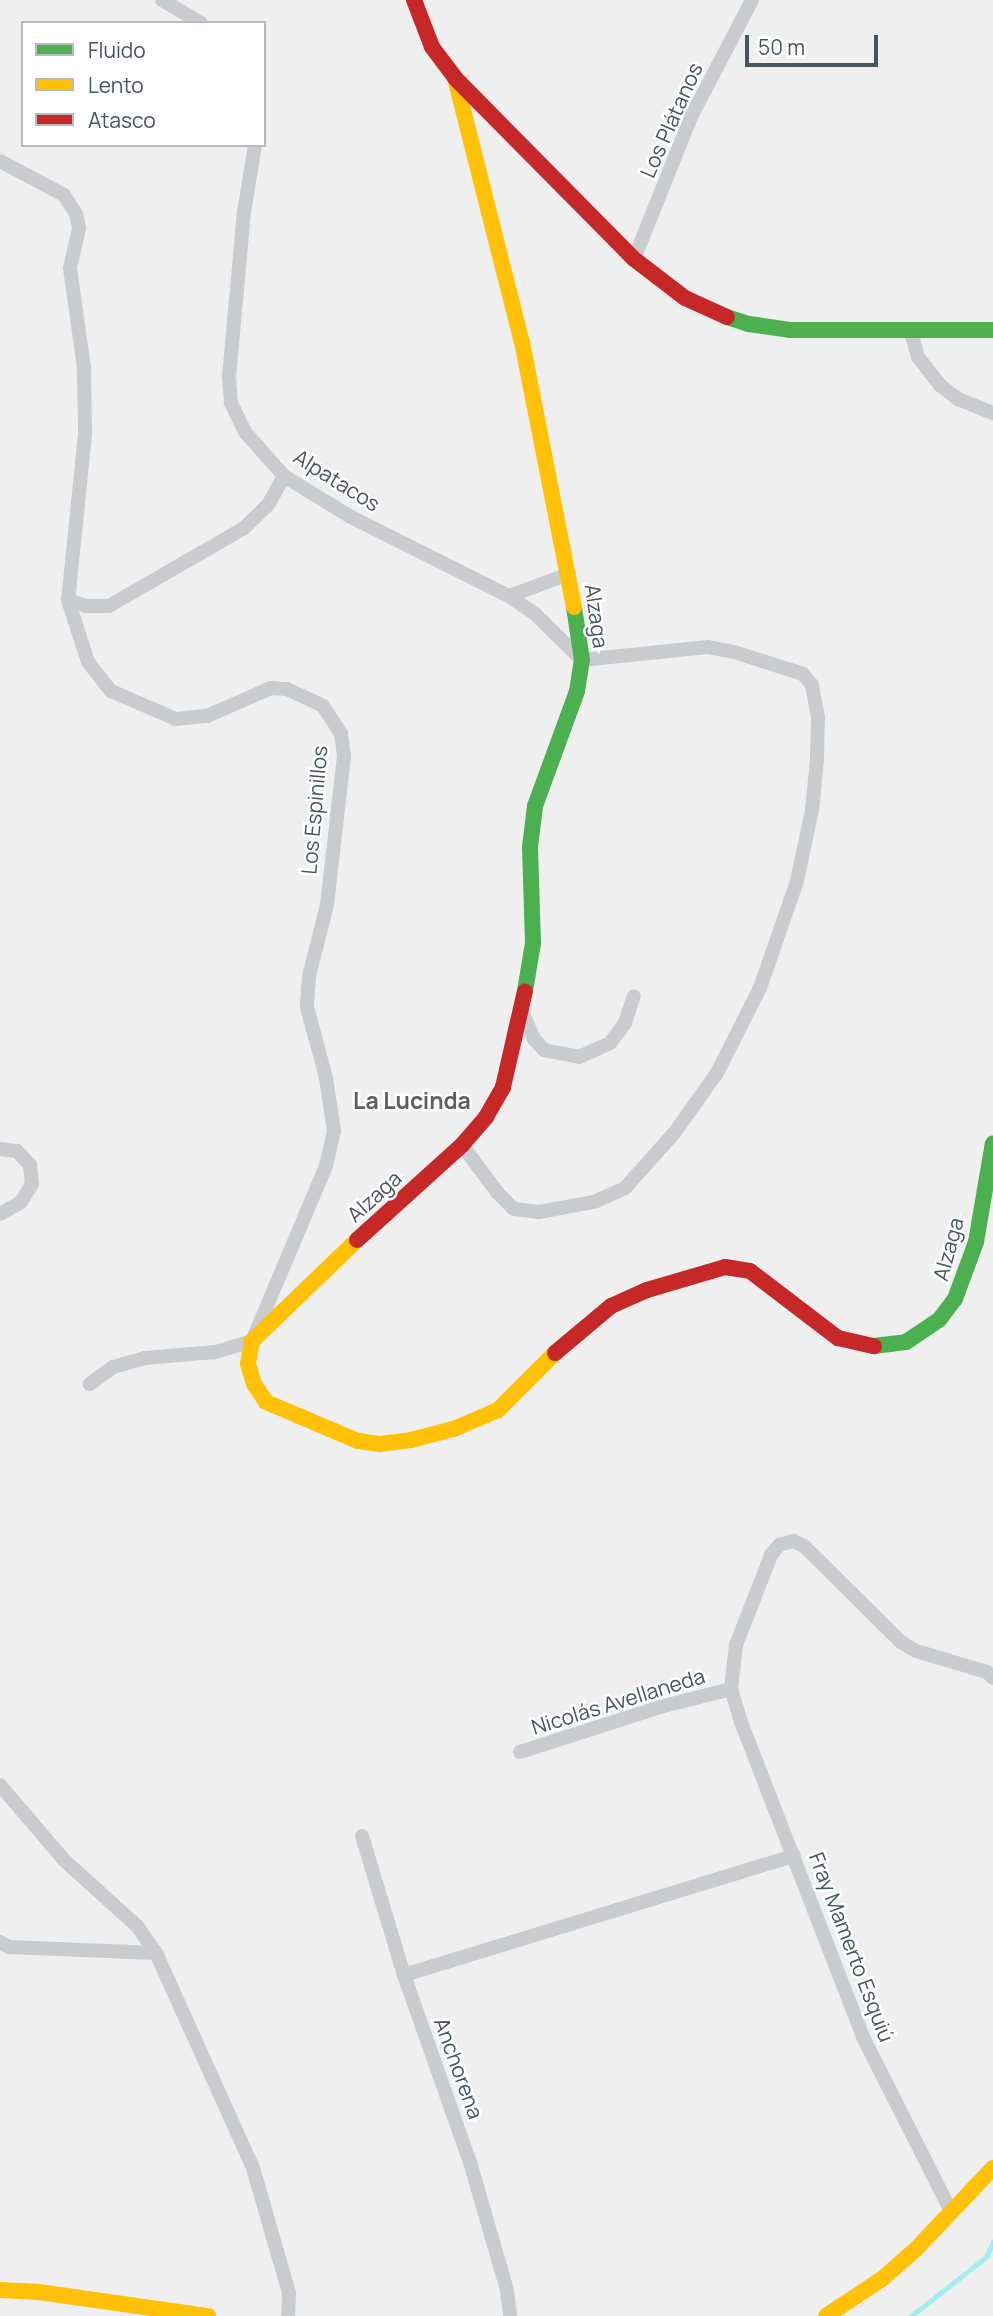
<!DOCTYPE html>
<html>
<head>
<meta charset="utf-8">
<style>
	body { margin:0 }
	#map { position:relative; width:993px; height:2316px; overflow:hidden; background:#f0efef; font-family:Manrope,sans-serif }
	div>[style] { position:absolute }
	.stream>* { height:5px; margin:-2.5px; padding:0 2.5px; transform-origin:2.5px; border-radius:2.5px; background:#a3edf1 }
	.street>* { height:14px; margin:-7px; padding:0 7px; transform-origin:7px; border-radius:7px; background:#c8ccce }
	.fast>* { height:16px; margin:-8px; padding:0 8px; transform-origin:8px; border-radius:8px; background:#4caf50 }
	.slow>* { height:16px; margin:-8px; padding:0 8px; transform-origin:8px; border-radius:8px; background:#ffc107 }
	.jam>* { height:16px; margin:-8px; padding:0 8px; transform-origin:8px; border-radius:8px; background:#c62828 }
	span { translate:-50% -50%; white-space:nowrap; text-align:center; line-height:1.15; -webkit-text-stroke:5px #fff; paint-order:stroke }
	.street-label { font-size:21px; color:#45555d }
	.neighbourhood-label { font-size:23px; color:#5a6063; font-weight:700 }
	.legend { position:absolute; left:21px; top:21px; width:245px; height:126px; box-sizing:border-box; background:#fff; border:2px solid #b5bbbe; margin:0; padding:9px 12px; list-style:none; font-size:21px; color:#45555d }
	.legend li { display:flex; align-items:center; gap:14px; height:35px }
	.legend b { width:35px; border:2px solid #b5bbbe }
	.scale { position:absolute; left:745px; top:35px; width:133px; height:32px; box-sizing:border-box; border:4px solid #45555d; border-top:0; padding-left:9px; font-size:21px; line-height:24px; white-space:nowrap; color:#45555d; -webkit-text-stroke:5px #fff; paint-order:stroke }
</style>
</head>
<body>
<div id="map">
	<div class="stream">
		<i style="left:911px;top:2316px;width:95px;rotate:-38.2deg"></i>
		<i style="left:986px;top:2257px;width:17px;rotate:-65deg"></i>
	</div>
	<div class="street">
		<i style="left:162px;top:0;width:45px;rotate:30.5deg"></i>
		<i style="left:255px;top:145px;width:68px;rotate:99.3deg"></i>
		<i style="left:244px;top:212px;width:165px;rotate:95.2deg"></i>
		<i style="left:229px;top:376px;width:27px;rotate:86deg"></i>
		<i style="left:231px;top:403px;width:32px;rotate:64deg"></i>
		<i style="left:245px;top:432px;width:59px;rotate:48.4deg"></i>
		<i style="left:284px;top:476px;width:79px;rotate:31.5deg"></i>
		<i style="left:351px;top:517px;width:177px;rotate:26.6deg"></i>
		<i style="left:509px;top:596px;width:64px;rotate:-20.1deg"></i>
		<i style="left:0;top:161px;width:72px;rotate:28deg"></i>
		<i style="left:64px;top:195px;width:22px;rotate:58deg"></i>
		<i style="left:76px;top:214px;width:14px;rotate:78deg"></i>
		<i style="left:79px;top:228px;width:41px;rotate:102.7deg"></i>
		<i style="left:70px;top:268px;width:100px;rotate:82deg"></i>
		<i style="left:84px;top:367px;width:67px;rotate:89.1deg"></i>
		<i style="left:85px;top:434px;width:167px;rotate:95.8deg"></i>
		<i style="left:68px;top:600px;width:65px;rotate:72.1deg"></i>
		<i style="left:88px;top:662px;width:37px;rotate:52deg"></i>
		<i style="left:111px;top:691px;width:71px;rotate:23.3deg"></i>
		<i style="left:176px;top:719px;width:31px;rotate:-6deg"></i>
		<i style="left:207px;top:716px;width:70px;rotate:-23.6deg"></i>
		<i style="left:271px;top:688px;width:16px;rotate:4deg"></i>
		<i style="left:287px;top:689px;width:40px;rotate:25deg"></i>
		<i style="left:323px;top:706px;width:33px;rotate:57deg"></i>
		<i style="left:341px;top:734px;width:22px;rotate:82deg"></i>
		<i style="left:344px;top:756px;width:150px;rotate:96.5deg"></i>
		<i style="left:327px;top:905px;width:73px;rotate:104.2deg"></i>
		<i style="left:309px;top:976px;width:31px;rotate:94deg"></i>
		<i style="left:307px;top:1007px;width:73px;rotate:75deg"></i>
		<i style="left:326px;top:1078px;width:54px;rotate:81.4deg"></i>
		<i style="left:334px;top:1131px;width:36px;rotate:103deg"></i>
		<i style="left:326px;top:1166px;width:190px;rotate:112.9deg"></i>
		<i style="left:252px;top:1341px;width:39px;rotate:163deg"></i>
		<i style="left:215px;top:1352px;width:70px;rotate:175.1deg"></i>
		<i style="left:145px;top:1358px;width:33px;rotate:164deg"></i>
		<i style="left:113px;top:1367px;width:29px;rotate:144deg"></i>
		<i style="left:634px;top:259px;width:155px;rotate:-68.1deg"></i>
		<i style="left:692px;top:115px;width:130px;rotate:-62.4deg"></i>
		<i style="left:910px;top:329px;width:29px;rotate:74deg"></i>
		<i style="left:918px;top:357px;width:36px;rotate:52deg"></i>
		<i style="left:940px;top:385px;width:23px;rotate:38deg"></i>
		<i style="left:958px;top:399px;width:38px;rotate:22deg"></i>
		<i style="left:68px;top:600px;width:19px;rotate:18deg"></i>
		<i style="left:86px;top:606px;width:23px"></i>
		<i style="left:109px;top:606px;width:156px;rotate:-30deg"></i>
		<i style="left:244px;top:528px;width:33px;rotate:-44deg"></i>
		<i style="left:268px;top:505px;width:33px;rotate:-61deg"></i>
		<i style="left:522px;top:1011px;width:30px;rotate:67deg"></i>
		<i style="left:534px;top:1039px;width:15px;rotate:48deg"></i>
		<i style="left:544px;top:1050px;width:36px;rotate:11deg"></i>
		<i style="left:579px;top:1057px;width:34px;rotate:-24deg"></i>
		<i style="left:610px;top:1043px;width:25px;rotate:-53deg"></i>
		<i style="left:625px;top:1023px;width:28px;rotate:-72deg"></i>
		<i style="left:462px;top:1145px;width:59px;rotate:53.3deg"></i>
		<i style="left:497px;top:1192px;width:24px;rotate:45deg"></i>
		<i style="left:514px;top:1209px;width:25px;rotate:7deg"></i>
		<i style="left:539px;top:1212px;width:56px;rotate:-10.3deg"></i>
		<i style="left:594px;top:1202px;width:34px;rotate:-24deg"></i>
		<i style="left:625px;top:1188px;width:75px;rotate:-48.2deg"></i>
		<i style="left:675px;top:1132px;width:72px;rotate:-54.6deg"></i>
		<i style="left:717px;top:1073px;width:95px;rotate:-63.2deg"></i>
		<i style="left:760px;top:988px;width:113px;rotate:-70.9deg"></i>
		<i style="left:797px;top:881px;width:73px;rotate:-78.1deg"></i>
		<i style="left:812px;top:810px;width:50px;rotate:-84.3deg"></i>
		<i style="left:817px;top:760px;width:43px;rotate:-88.7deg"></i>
		<i style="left:818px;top:717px;width:33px;rotate:-101deg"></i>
		<i style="left:812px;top:685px;width:14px;rotate:-129deg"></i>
		<i style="left:803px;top:674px;width:72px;rotate:-162.3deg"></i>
		<i style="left:734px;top:652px;width:26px;rotate:-169deg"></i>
		<i style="left:708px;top:647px;width:127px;rotate:174.1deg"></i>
		<i style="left:582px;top:660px;width:67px;rotate:-135.6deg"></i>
		<i style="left:534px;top:613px;width:30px;rotate:-146deg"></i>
		<i style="left:0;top:1149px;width:17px;rotate:7deg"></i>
		<i style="left:17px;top:1151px;width:19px;rotate:47deg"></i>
		<i style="left:30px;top:1165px;width:19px;rotate:84deg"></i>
		<i style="left:32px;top:1184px;width:21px;rotate:121deg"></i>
		<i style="left:21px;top:1202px;width:24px;rotate:150deg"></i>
		<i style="left:731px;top:1689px;width:34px;rotate:73deg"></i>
		<i style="left:741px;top:1722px;width:338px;rotate:68.8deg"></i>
		<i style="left:863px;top:2037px;width:197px;rotate:63.2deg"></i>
		<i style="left:520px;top:1752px;width:147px;rotate:-17.8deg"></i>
		<i style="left:660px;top:1707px;width:73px;rotate:-14.2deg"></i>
		<i style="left:731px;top:1689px;width:44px;rotate:-83.5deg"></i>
		<i style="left:736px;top:1645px;width:97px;rotate:-68.7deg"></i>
		<i style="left:771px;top:1555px;width:13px;rotate:-51deg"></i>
		<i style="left:779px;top:1545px;width:15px;rotate:-16deg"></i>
		<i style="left:793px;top:1541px;width:12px;rotate:24deg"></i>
		<i style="left:804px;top:1546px;width:136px;rotate:44.7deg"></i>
		<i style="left:901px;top:1642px;width:17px;rotate:31deg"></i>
		<i style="left:916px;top:1651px;width:74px;rotate:16.5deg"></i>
		<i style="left:987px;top:1672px;width:8px;rotate:45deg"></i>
		<i style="left:0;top:1785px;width:99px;rotate:49.5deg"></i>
		<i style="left:64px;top:1860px;width:98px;rotate:42.1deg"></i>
		<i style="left:137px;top:1926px;width:33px;rotate:55deg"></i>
		<i style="left:362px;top:1836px;width:145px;rotate:73.2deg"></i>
		<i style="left:404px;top:1975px;width:198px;rotate:70.6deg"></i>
		<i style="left:470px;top:2162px;width:133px;rotate:73.9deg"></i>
		<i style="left:507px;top:2290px;width:26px;rotate:83deg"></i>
		<i style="left:0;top:1942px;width:10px;rotate:29deg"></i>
		<i style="left:9px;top:1947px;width:147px;rotate:2.3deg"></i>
		<i style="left:156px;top:1953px;width:236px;rotate:65.7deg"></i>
		<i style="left:253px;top:2168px;width:130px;rotate:73.9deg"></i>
		<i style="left:289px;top:2293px;width:23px;rotate:92deg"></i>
		<i style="left:404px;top:1975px;width:408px;rotate:-17deg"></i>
	</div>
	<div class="fast">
		<i style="left:727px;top:317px;width:23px;rotate:18deg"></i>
		<i style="left:749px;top:324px;width:41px;rotate:8.3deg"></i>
		<i style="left:790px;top:330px;width:203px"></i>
		<i style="left:525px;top:991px;width:49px;rotate:-80.5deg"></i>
		<i style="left:533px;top:943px;width:96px;rotate:-91.8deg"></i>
		<i style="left:530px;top:847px;width:41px;rotate:-83deg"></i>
		<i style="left:535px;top:806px;width:122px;rotate:-69.9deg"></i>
		<i style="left:577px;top:691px;width:31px;rotate:-81deg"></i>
		<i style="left:582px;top:660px;width:54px;rotate:-98.6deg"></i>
		<i style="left:874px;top:1346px;width:32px;rotate:-7deg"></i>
		<i style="left:906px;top:1342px;width:40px;rotate:-34deg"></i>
		<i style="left:939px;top:1320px;width:26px;rotate:-53deg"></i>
		<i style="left:955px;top:1299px;width:61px;rotate:-69.8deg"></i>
		<i style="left:976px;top:1242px;width:100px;rotate:-80.3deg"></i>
	</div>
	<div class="slow">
		<i style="left:455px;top:78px;width:272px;rotate:75.8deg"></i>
		<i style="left:522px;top:342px;width:270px;rotate:78.9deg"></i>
		<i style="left:357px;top:1240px;width:146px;rotate:136.1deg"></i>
		<i style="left:252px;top:1341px;width:23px;rotate:100deg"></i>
		<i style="left:248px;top:1364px;width:21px;rotate:73deg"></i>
		<i style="left:254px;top:1384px;width:22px;rotate:56deg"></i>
		<i style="left:266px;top:1402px;width:100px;rotate:23deg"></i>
		<i style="left:358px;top:1441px;width:21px;rotate:8deg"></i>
		<i style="left:379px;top:1444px;width:32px;rotate:-7deg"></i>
		<i style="left:411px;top:1440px;width:47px;rotate:-14.9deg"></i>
		<i style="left:456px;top:1428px;width:46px;rotate:-23.2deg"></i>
		<i style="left:498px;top:1410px;width:81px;rotate:-45deg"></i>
		<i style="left:0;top:2290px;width:39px;rotate:3deg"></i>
		<i style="left:39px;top:2292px;width:171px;rotate:8.1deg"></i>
		<i style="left:826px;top:2316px;width:67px;rotate:-33.5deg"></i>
		<i style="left:882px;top:2279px;width:45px;rotate:-41.4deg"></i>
		<i style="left:916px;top:2249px;width:112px;rotate:-46.5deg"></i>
	</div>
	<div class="jam">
		<i style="left:414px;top:0;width:50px;rotate:69deg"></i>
		<i style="left:432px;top:47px;width:39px;rotate:53deg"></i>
		<i style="left:455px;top:78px;width:255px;rotate:45.3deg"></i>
		<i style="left:634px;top:259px;width:64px;rotate:37.4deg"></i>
		<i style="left:685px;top:298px;width:46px;rotate:24.3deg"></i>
		<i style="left:357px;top:1240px;width:142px;rotate:-42.1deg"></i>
		<i style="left:462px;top:1145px;width:37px;rotate:-49deg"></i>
		<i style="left:486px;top:1117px;width:34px;rotate:-60deg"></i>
		<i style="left:503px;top:1087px;width:98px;rotate:-77.1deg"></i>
		<i style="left:555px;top:1353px;width:73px;rotate:-40deg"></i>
		<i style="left:611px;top:1306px;width:39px;rotate:-24deg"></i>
		<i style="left:647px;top:1290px;width:81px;rotate:-16.4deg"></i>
		<i style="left:725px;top:1267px;width:25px;rotate:9deg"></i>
		<i style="left:750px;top:1271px;width:111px;rotate:37.3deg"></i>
		<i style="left:838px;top:1338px;width:37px;rotate:13deg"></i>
	</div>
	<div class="street-label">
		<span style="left:671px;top:120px;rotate:-66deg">Los Plátanos</span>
		<span style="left:337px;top:480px;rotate:32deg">Alpatacos</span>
		<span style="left:597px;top:616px;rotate:82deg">Alzaga</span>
		<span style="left:314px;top:810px;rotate:-85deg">Los Espinillos</span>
		<span style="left:374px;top:1196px;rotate:-42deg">Alzaga</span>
		<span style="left:948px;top:1249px;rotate:-75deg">Alzaga</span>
		<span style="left:618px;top:1701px;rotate:-17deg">Nicolás Avellaneda</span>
		<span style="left:852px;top:1947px;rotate:69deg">Fray Mamerto Esquiú</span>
		<span style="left:459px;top:2068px;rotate:70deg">Anchorena</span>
	</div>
	<div class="neighbourhood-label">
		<span style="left:412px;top:1100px">La Lucinda</span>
	</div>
	<ul class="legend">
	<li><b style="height:9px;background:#4caf50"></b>Fluido</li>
	<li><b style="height:9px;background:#ffc107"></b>Lento</li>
	<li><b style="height:9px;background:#c62828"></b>Atasco</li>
	</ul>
	<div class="scale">50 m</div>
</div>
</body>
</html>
